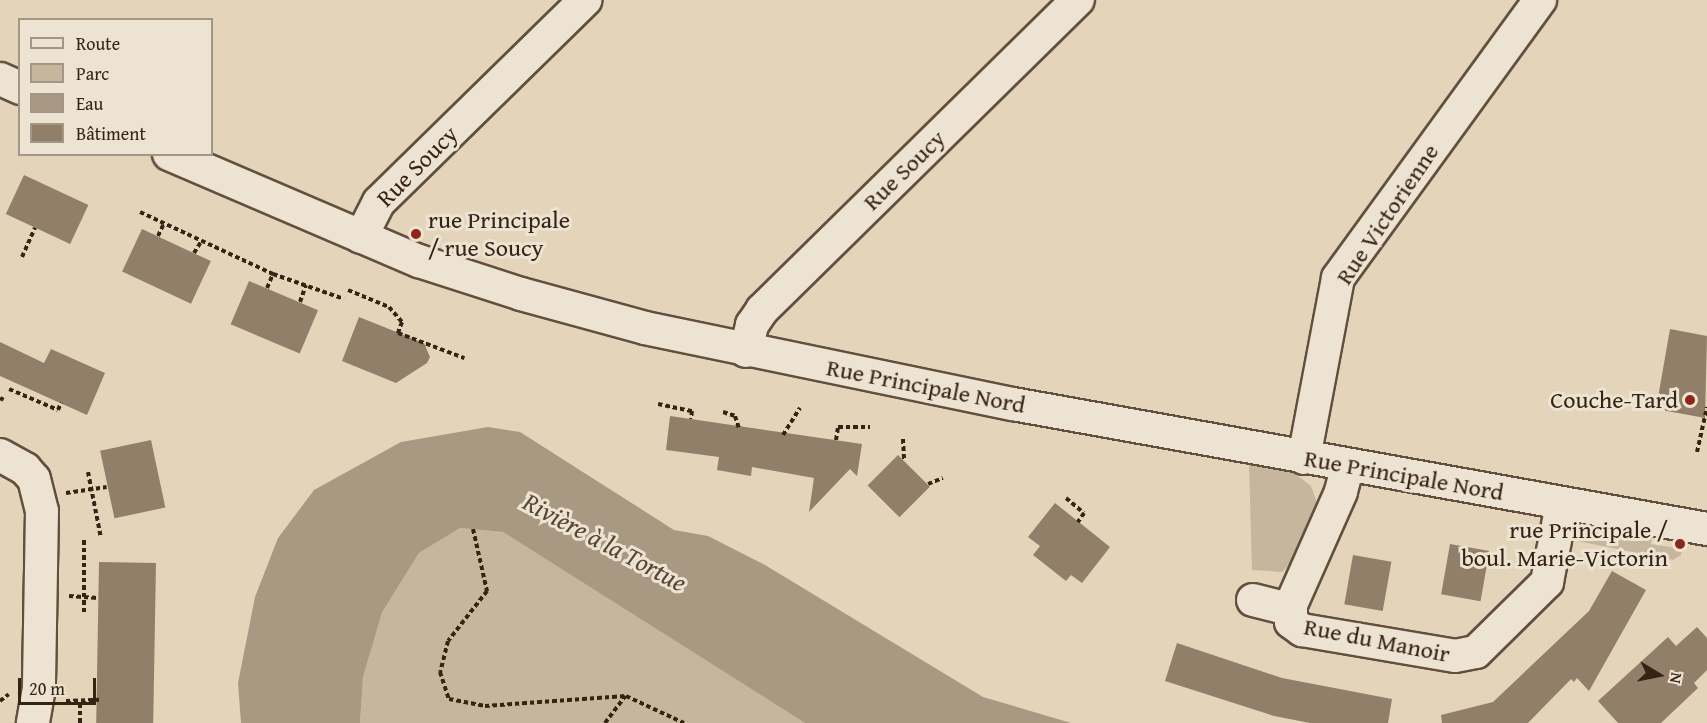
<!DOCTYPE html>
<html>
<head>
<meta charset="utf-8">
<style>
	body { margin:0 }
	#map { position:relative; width:1707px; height:723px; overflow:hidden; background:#e4d4ba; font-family:"Gentium Book Plus",serif }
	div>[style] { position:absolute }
	.green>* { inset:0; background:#c7b69e }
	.water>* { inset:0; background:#a99882 }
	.building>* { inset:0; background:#917f6a; transform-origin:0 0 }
	.path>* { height:4px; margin-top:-2px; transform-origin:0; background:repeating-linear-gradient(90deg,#372314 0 4.5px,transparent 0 7.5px) }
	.roads { filter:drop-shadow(2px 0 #624f3e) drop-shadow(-2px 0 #624f3e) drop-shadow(0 2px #624f3e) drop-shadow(0 -2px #624f3e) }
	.minor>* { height:32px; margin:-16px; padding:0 16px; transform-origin:16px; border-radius:16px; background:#ede3d2 }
	.dots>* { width:16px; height:16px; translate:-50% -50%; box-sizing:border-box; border:3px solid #ede3d2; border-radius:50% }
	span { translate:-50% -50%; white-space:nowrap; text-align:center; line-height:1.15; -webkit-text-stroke:6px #ede3d2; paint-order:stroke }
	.street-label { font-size:24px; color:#372314 }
	.poi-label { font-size:24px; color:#372314 }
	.left { translate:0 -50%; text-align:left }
	.right { translate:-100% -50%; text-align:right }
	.water-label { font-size:26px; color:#594635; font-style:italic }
	.legend { position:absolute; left:18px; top:18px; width:195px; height:138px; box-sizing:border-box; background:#ede3d2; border:2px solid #a49686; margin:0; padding:8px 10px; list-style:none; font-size:18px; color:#372314 }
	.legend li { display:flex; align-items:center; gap:12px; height:30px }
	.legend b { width:30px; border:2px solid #a49686 }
	.north { position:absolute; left:1629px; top:645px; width:60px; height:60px; -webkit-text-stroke:4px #ede3d2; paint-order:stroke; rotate:100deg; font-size:16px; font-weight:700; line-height:24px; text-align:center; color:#372314 }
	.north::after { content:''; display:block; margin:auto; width:21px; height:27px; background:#372314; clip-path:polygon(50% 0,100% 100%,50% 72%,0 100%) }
	.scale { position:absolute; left:18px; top:678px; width:78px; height:27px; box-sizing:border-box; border:3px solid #372314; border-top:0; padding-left:8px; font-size:18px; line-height:21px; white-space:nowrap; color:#372314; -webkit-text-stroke:4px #ede3d2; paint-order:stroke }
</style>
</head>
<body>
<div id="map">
	<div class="green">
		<i style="clip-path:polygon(1249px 465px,1294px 473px,1311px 486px,1316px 500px,1316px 512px,1298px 556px,1282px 572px,1252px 570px)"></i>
		<i style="clip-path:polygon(1590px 526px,1652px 536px,1651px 544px,1682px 549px,1681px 555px,1673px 560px,1572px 540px,1576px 534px)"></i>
		<i style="clip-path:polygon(460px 528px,503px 532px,805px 723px,360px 723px,363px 677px,381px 612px,419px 553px)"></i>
	</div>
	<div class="water">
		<i style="clip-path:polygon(488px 427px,520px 432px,674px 530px,708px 536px,765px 565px,983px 697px,1071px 723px,805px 723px,503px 532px,460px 528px,419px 553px,382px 612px,363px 677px,360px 723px,241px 723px,238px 683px,255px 597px,278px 538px,314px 490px,401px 442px)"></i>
	</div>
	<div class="building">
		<i style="left:24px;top:175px;width:71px;height:43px;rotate:25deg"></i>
		<i style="left:142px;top:229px;width:76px;height:47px;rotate:25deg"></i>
		<i style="left:249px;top:281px;width:75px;height:47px;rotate:23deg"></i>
		<i style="clip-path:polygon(359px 317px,424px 343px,430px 357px,427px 363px,396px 383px,342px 361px)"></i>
		<i style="clip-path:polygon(1670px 329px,1707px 336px,1705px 418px,1656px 409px)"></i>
		<i style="clip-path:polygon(0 342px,44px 363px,51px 349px,105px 373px,87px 415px,0 376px)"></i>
		<i style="clip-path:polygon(670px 416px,862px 444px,857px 476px,850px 469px,809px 512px,814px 478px,752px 467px,751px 476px,717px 470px,719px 457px,666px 450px)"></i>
		<i style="left:151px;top:440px;width:69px;height:52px;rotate:78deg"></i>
		<i style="left:898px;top:455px;width:45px;height:43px;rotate:45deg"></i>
		<i style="clip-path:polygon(1055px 503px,1110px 547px,1082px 583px,1071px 575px,1066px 581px,1033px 555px,1040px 546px,1028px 537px)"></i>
		<i style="left:1450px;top:544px;width:40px;height:51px;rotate:10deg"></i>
		<i style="left:1353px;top:555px;width:39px;height:50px;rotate:10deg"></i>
		<i style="left:99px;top:562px;width:57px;height:161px;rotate:1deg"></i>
		<i style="clip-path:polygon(1612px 571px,1646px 590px,1589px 691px,1577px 678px,1574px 682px,1571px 679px,1528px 723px,1442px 723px,1441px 715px,1493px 702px,1589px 611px)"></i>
		<i style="clip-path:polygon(1697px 627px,1707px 638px,1707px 670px,1694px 683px,1698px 688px,1661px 723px,1618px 723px,1598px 701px,1668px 637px,1676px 646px)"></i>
		<i style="clip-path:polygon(1177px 643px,1282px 678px,1392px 699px,1388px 723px,1310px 723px,1274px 716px,1165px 681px)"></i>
	</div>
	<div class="path">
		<i style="left:140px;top:212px;width:147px;rotate:25deg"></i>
		<i style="left:273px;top:274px;width:75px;rotate:19.4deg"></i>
		<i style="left:158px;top:236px;width:14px;rotate:-65deg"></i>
		<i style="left:194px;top:253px;width:15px;rotate:-58deg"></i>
		<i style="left:22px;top:257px;width:32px;rotate:-66deg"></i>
		<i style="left:267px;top:288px;width:15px;rotate:-67deg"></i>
		<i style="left:348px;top:290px;width:44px;rotate:22.5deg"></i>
		<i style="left:389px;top:307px;width:20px;rotate:49deg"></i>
		<i style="left:402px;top:322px;width:12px;rotate:110deg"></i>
		<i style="left:398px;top:333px;width:71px;rotate:20.7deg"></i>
		<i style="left:300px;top:302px;width:18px;rotate:-71deg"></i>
		<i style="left:9px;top:389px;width:53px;rotate:23.2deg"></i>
		<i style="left:58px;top:410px;width:8px;rotate:-67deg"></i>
		<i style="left:0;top:398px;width:4px;rotate:27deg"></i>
		<i style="left:658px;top:404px;width:35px;rotate:12deg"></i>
		<i style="left:692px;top:411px;width:8px;rotate:97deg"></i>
		<i style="left:723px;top:412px;width:13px;rotate:18deg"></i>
		<i style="left:735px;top:416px;width:13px;rotate:72deg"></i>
		<i style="left:783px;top:435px;width:32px;rotate:-58deg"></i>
		<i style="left:903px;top:439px;width:22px;rotate:87deg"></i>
		<i style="left:836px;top:440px;width:13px;rotate:-81deg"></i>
		<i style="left:838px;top:427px;width:32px"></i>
		<i style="left:1697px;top:452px;width:46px;rotate:-77.5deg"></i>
		<i style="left:88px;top:472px;width:67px;rotate:78.9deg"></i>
		<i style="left:928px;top:484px;width:16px;rotate:-22deg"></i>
		<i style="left:66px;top:493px;width:41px;rotate:-8.3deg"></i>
		<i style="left:1066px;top:498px;width:23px;rotate:40deg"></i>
		<i style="left:1084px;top:513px;width:11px;rotate:124deg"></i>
		<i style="left:473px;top:529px;width:64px;rotate:77.3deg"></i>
		<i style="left:487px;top:591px;width:63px;rotate:128deg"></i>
		<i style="left:448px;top:641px;width:32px;rotate:104deg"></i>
		<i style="left:440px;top:672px;width:28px;rotate:72deg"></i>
		<i style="left:449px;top:699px;width:37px;rotate:11deg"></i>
		<i style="left:485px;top:706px;width:141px;rotate:-4.1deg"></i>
		<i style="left:626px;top:696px;width:64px;rotate:25deg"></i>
		<i style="left:69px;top:596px;width:29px;rotate:4deg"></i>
		<i style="left:84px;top:612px;width:75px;rotate:-90deg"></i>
		<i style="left:0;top:701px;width:11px;rotate:-38deg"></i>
		<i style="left:66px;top:701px;width:33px;rotate:-2deg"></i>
		<i style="left:80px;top:723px;width:22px;rotate:-90deg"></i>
		<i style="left:605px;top:723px;width:34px;rotate:-53deg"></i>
	</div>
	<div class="roads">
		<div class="minor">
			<i style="left:0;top:79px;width:22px;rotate:24deg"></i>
			<i style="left:169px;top:154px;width:272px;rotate:23.2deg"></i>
			<i style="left:419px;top:261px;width:107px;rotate:17.9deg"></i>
			<i style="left:521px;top:294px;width:129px;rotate:15.3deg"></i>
			<i style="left:645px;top:328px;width:376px;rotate:11.7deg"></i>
			<i style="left:1013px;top:404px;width:705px;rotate:10.21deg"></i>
			<i style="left:361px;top:237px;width:39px;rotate:-63deg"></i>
			<i style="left:379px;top:202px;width:289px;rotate:-44.4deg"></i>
			<i style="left:746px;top:351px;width:27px;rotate:-77deg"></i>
			<i style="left:752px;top:325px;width:18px;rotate:-56deg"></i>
			<i style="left:762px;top:310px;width:443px;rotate:-44.5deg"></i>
			<i style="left:0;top:455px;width:29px;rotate:29deg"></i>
			<i style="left:25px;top:469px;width:13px;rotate:48deg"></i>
			<i style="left:34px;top:479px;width:33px;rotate:76deg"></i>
			<i style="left:42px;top:511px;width:177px;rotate:91deg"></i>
			<i style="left:39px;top:688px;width:36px;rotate:100deg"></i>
			<i style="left:1304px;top:458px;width:183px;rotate:-79.3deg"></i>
			<i style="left:1338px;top:278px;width:344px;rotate:-54deg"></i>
			<i style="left:1348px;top:465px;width:28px;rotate:105deg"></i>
			<i style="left:1341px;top:492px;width:124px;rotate:113.9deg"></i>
			<i style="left:1291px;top:605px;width:17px;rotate:90deg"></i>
			<i style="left:1291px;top:622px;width:14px;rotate:36deg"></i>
			<i style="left:1302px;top:630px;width:155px;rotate:9.6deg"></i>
			<i style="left:1455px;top:656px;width:21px;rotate:-11deg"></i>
			<i style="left:1476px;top:652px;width:100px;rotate:-44.6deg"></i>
			<i style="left:1547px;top:582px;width:79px;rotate:-79.1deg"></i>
			<i style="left:1253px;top:600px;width:38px;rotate:14deg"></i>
		</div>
	</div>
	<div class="dots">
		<i style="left:416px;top:234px;background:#8f2418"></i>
		<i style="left:1690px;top:400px;background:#8f2418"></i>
		<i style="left:1680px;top:544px;background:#8f2418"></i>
	</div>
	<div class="street-label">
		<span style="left:417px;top:166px;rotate:-45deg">Rue Soucy</span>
		<span style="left:904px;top:170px;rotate:-44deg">Rue Soucy</span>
		<span style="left:1387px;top:214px;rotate:-56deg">Rue Victorienne</span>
		<span style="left:926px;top:386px;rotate:11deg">Rue Principale Nord</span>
		<span style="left:1404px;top:475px;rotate:10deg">Rue Principale Nord</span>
		<span style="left:1377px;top:640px;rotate:11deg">Rue du Manoir</span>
	</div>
	<div class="poi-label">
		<span class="left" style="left:428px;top:234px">rue Principale<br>/ rue Soucy</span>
		<span class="right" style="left:1678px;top:400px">Couche-Tard</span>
		<span class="right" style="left:1668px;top:544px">rue Principale /<br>boul. Marie-Victorin</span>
	</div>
	<div class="water-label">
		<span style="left:605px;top:542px;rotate:28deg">Rivière à la Tortue</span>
	</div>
	<ul class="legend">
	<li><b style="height:8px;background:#ede3d2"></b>Route</li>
	<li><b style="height:16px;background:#c7b69e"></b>Parc</li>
	<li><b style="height:16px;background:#a99882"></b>Eau</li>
	<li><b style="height:16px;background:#917f6a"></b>Bâtiment</li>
	</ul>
	<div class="north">N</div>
	<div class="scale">20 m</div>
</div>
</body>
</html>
